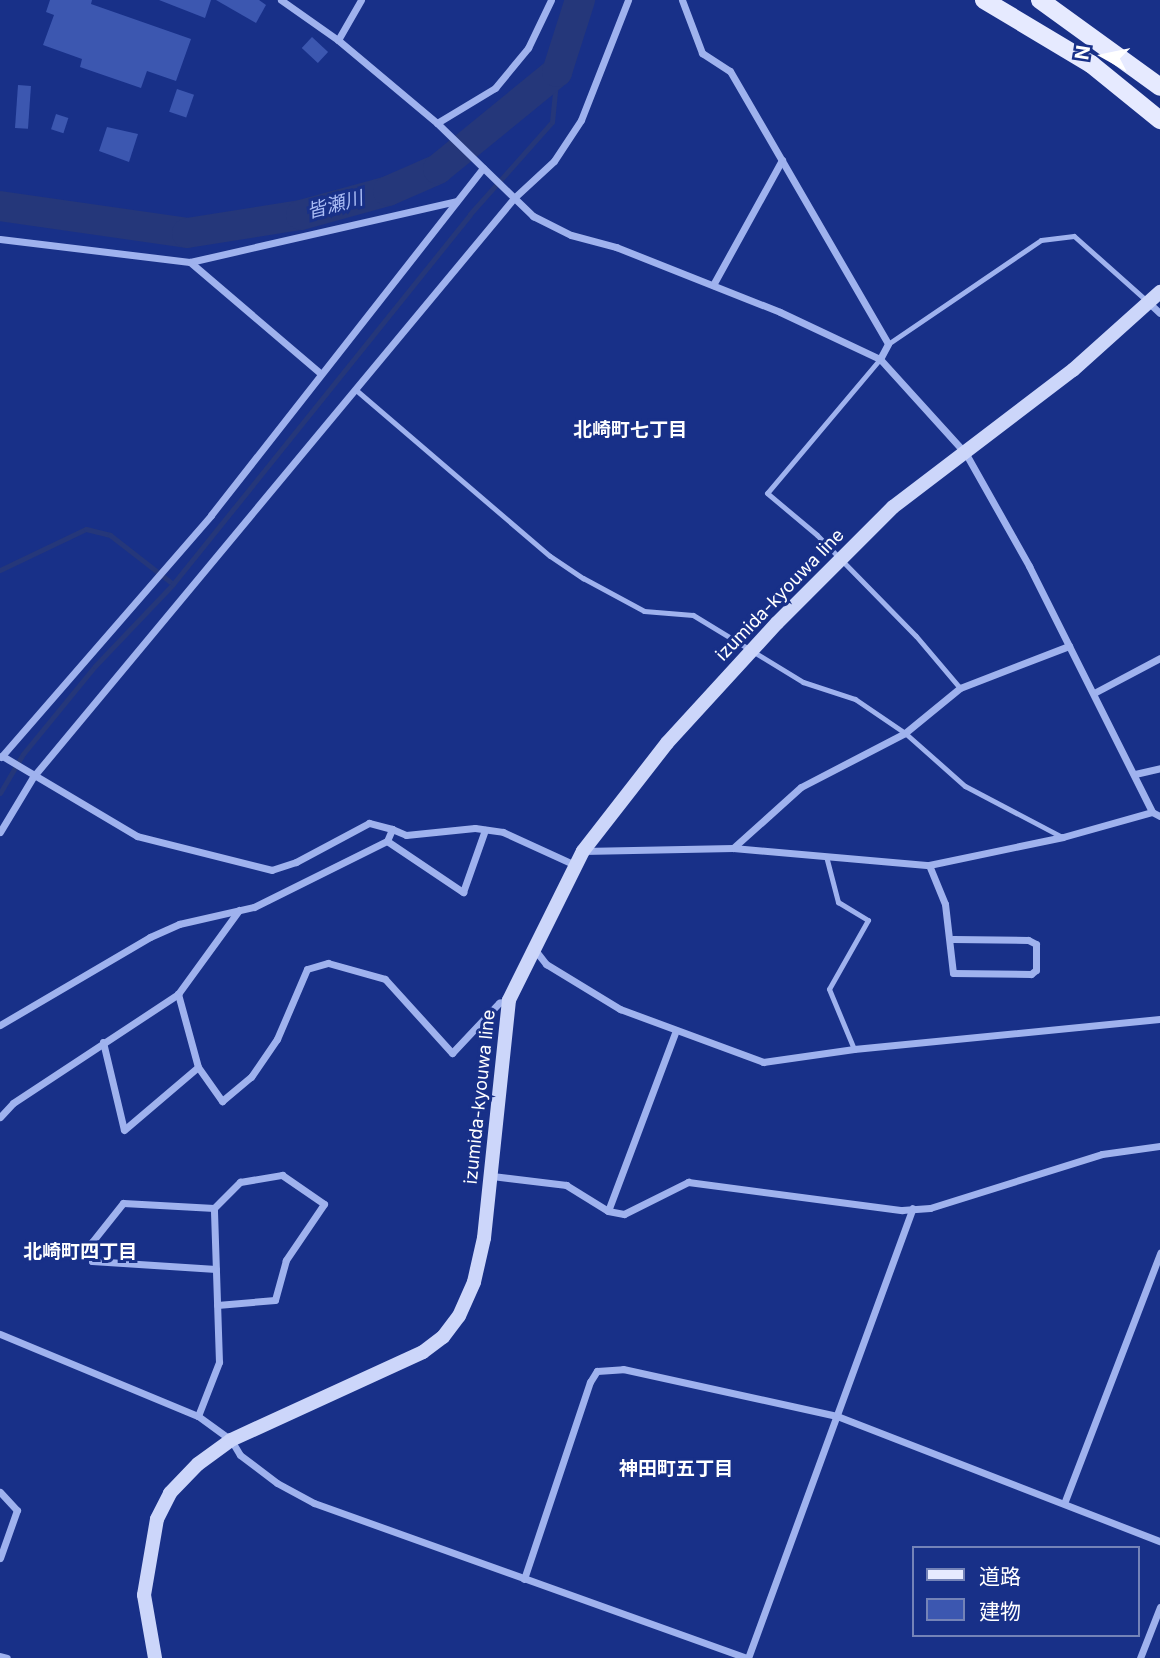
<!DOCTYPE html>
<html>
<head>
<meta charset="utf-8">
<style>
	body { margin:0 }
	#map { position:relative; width:1160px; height:1658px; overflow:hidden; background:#183088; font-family:Inter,"Noto Sans JP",sans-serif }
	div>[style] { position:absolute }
	.stream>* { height:5px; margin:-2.5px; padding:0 2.5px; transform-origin:2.5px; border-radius:2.5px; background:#25377a }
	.river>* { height:30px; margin:-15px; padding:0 15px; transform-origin:15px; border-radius:15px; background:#25377a }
	.building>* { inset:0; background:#3c57b0; transform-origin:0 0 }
	.lane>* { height:5px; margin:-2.5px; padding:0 2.5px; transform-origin:2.5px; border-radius:2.5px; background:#9fb2ee }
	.street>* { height:7px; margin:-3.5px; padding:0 3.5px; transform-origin:3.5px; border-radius:3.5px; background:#9fb2ee }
	.secondary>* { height:14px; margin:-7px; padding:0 7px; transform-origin:7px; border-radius:7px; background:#ccd6fa }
	.primary>* { height:18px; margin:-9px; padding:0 9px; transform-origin:9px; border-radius:9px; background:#e6eaff }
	span { translate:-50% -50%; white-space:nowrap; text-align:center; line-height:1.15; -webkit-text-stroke:6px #183088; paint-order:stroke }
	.street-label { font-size:18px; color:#fff }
	.water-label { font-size:19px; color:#abbdf5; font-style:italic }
	.neighbourhood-label { font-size:19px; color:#fff; font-weight:700 }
	.legend { position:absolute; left:912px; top:1546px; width:228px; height:91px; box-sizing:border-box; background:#183088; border:2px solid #7483b8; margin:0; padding:9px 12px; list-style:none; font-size:21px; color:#fff }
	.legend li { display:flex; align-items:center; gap:14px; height:35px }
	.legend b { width:35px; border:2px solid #7483b8 }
	.north { position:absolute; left:1069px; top:21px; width:70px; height:70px; -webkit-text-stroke:5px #183088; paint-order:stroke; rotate:279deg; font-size:19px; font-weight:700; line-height:28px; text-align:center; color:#fff }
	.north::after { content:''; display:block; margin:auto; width:24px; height:32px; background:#fff; clip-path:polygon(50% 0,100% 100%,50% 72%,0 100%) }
</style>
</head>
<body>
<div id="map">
	<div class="stream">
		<i style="left:0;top:570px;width:95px;rotate:-25.5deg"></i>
		<i style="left:86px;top:529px;width:25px;rotate:14deg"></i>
		<i style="left:110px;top:535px;width:80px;rotate:37.9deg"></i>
		<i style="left:0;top:793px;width:45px;rotate:-59.5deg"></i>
		<i style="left:23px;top:754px;width:114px;rotate:-50.7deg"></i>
		<i style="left:95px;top:666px;width:113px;rotate:-46.4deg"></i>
		<i style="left:173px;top:584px;width:474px;rotate:-51.2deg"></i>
		<i style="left:470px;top:214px;width:123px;rotate:-48.3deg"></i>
		<i style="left:552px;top:122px;width:50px;rotate:-84.3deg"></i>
	</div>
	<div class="river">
		<i style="left:0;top:206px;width:189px;rotate:8.2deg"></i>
		<i style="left:187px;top:233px;width:115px;rotate:-9deg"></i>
		<i style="left:301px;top:215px;width:90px;rotate:-15.4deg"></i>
		<i style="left:388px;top:191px;width:55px;rotate:-23.7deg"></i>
		<i style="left:438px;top:169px;width:154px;rotate:-39.2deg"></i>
		<i style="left:557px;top:72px;width:76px;rotate:-72.3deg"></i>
	</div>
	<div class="building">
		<i style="clip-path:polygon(50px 0,92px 0,91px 4px,191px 39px,176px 81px,147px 71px,141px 88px,80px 67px,82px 59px,43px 45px,54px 15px,46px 12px)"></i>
		<i style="clip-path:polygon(159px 0,211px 0,205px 18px)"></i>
		<i style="clip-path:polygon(216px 0,259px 0,266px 5px,256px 23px)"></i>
		<i style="left:312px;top:37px;width:22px;height:15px;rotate:43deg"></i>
		<i style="left:18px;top:85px;width:13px;height:43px;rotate:4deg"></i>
		<i style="left:177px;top:89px;width:18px;height:24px;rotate:19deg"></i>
		<i style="left:56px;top:114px;width:13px;height:16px;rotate:18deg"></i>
		<i style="clip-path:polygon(107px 127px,138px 134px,129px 162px,99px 151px)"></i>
	</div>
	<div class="lane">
		<i style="left:888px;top:344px;width:185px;rotate:-34.2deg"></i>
		<i style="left:1041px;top:240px;width:33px;rotate:-7deg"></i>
		<i style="left:1074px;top:236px;width:99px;rotate:41.7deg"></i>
		<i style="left:880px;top:359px;width:175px;rotate:130.1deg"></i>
		<i style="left:767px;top:493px;width:65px;rotate:40deg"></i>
		<i style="left:817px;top:535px;width:141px;rotate:45.6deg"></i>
		<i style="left:916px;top:636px;width:68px;rotate:49.8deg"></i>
		<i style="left:356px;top:390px;width:255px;rotate:40.6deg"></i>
		<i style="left:550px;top:556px;width:40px;rotate:34deg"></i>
		<i style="left:583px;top:578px;width:69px;rotate:28.4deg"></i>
		<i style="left:644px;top:611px;width:49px;rotate:4.7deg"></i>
		<i style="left:693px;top:615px;width:129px;rotate:31.3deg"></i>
		<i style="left:803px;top:682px;width:55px;rotate:18.1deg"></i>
		<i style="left:855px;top:699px;width:60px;rotate:34.2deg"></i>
		<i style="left:905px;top:733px;width:80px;rotate:41.5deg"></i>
		<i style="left:965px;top:786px;width:110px;rotate:27.7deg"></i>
		<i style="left:826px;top:856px;width:48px;rotate:75.4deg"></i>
		<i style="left:838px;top:902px;width:35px;rotate:31deg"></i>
		<i style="left:868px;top:920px;width:79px;rotate:119.5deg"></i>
		<i style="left:829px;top:989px;width:65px;rotate:67.4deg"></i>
	</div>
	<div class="street">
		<i style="left:281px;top:0;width:70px;rotate:35.1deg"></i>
		<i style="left:338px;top:40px;width:129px;rotate:40deg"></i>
		<i style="left:437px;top:123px;width:134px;rotate:44.1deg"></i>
		<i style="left:533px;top:216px;width:42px;rotate:26.6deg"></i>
		<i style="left:571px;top:235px;width:47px;rotate:14.9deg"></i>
		<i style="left:616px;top:247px;width:176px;rotate:21.6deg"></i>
		<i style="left:780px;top:312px;width:110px;rotate:25.2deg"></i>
		<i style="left:880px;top:359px;width:128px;rotate:47.8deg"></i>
		<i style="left:966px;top:454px;width:129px;rotate:60.6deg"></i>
		<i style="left:1029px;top:566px;width:275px;rotate:63.4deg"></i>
		<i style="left:1152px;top:812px;width:9px;rotate:27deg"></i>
		<i style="left:682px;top:0;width:57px;rotate:69.3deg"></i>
		<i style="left:702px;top:53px;width:33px;rotate:33deg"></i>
		<i style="left:730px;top:71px;width:315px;rotate:59.9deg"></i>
		<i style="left:888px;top:344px;width:17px;rotate:118deg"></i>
		<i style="left:338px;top:40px;width:46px;rotate:-60.1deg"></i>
		<i style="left:437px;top:123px;width:68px;rotate:-31.1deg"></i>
		<i style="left:495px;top:88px;width:52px;rotate:-50.5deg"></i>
		<i style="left:528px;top:48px;width:53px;rotate:-64.4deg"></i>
		<i style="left:0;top:239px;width:191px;rotate:6.9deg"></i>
		<i style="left:190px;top:262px;width:273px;rotate:-12.9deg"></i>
		<i style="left:190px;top:262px;width:172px;rotate:40.5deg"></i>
		<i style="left:713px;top:285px;width:143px;rotate:-61.1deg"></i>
		<i style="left:1148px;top:302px;width:16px;rotate:43deg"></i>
		<i style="left:1094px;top:693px;width:75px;rotate:-27.9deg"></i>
		<i style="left:1px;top:757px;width:320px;rotate:-49deg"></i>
		<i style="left:211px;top:515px;width:441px;rotate:-51.9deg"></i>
		<i style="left:1135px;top:774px;width:26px;rotate:-13deg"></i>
		<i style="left:392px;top:829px;width:15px;rotate:23deg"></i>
		<i style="left:406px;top:835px;width:69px;rotate:-5.8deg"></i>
		<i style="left:475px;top:828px;width:28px;rotate:8deg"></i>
		<i style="left:503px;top:832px;width:79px;rotate:24.6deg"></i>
		<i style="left:0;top:832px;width:64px;rotate:-59deg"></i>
		<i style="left:33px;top:777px;width:753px;rotate:-50.28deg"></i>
		<i style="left:514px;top:198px;width:54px;rotate:-42.8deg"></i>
		<i style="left:554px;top:161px;width:49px;rotate:-56.6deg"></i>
		<i style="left:581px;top:120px;width:129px;rotate:-68.6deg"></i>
		<i style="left:387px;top:841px;width:92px;rotate:33.9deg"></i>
		<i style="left:463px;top:892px;width:66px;rotate:-70.5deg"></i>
		<i style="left:733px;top:848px;width:91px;rotate:-41.9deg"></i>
		<i style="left:801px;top:787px;width:117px;rotate:-27.4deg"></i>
		<i style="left:905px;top:733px;width:71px;rotate:-39.3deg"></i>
		<i style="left:960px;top:688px;width:117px;rotate:-21.1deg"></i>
		<i style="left:583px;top:851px;width:150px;rotate:-1.1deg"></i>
		<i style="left:733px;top:848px;width:197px;rotate:5deg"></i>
		<i style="left:929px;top:865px;width:137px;rotate:-11.8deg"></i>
		<i style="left:1063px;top:837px;width:92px;rotate:-15.7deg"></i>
		<i style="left:929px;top:865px;width:42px;rotate:67.7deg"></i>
		<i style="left:945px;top:904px;width:69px;rotate:83.4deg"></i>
		<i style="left:953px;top:973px;width:78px;rotate:0.7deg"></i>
		<i style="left:1031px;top:974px;width:6px;rotate:-39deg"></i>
		<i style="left:1036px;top:970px;width:26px;rotate:-90deg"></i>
		<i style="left:1036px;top:944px;width:9px;rotate:-153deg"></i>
		<i style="left:1028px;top:940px;width:75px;rotate:-179.2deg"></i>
		<i style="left:535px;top:950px;width:18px;rotate:52deg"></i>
		<i style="left:546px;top:964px;width:87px;rotate:31.3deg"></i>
		<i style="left:620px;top:1009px;width:153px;rotate:20.3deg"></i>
		<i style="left:763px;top:1062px;width:92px;rotate:-8.1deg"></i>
		<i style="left:854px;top:1049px;width:307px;rotate:-5.6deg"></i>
		<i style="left:0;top:1025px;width:174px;rotate:-30.4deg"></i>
		<i style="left:150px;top:937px;width:32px;rotate:-24deg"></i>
		<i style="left:179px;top:924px;width:77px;rotate:-12.8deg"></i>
		<i style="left:254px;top:907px;width:148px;rotate:-26.4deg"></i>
		<i style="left:387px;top:841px;width:13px;rotate:-67deg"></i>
		<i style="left:392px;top:829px;width:24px;rotate:-165deg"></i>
		<i style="left:369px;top:823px;width:83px;rotate:151.9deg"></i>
		<i style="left:296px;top:862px;width:25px;rotate:162deg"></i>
		<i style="left:272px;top:870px;width:139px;rotate:-165.9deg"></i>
		<i style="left:137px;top:836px;width:157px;rotate:-149.3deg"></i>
		<i style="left:103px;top:1042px;width:90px;rotate:76.6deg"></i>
		<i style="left:124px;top:1130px;width:97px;rotate:-40.4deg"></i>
		<i style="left:198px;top:1067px;width:76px;rotate:-105.3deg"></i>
		<i style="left:198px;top:1067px;width:42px;rotate:54.8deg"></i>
		<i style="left:222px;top:1101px;width:38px;rotate:-40deg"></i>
		<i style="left:251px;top:1077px;width:46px;rotate:-55.6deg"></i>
		<i style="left:277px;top:1039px;width:76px;rotate:-66.8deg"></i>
		<i style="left:307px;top:969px;width:22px;rotate:-16deg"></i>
		<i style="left:328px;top:963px;width:59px;rotate:15.7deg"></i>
		<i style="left:385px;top:979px;width:100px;rotate:47.8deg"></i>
		<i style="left:452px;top:1053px;width:69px;rotate:-46.8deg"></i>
		<i style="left:499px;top:1003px;width:9px;rotate:-18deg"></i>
		<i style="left:0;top:1117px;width:19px;rotate:-47deg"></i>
		<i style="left:13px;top:1103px;width:198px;rotate:-33.4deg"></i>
		<i style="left:178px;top:994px;width:104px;rotate:-54deg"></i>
		<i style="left:492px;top:1176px;width:75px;rotate:6.9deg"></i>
		<i style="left:566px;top:1185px;width:49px;rotate:31.8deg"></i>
		<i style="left:608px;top:1211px;width:16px;rotate:11deg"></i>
		<i style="left:624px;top:1214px;width:72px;rotate:-26.6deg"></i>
		<i style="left:688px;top:1182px;width:216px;rotate:7.5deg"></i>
		<i style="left:902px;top:1210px;width:28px;rotate:-4deg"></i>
		<i style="left:930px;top:1208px;width:180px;rotate:-17.4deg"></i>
		<i style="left:1102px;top:1154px;width:59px;rotate:-7.9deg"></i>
		<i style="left:214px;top:1208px;width:91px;rotate:-176.9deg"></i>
		<i style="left:123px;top:1203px;width:50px;rotate:128.5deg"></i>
		<i style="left:92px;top:1242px;width:19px;rotate:90deg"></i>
		<i style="left:92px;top:1261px;width:124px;rotate:3.7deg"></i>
		<i style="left:608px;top:1211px;width:190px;rotate:-69.4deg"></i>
		<i style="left:0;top:1334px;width:214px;rotate:22.5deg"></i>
		<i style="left:198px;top:1416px;width:41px;rotate:36deg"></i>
		<i style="left:231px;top:1440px;width:17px;rotate:59deg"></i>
		<i style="left:240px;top:1455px;width:46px;rotate:37.1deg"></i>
		<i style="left:277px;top:1483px;width:42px;rotate:28.4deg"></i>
		<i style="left:314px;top:1503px;width:459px;rotate:19.7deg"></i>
		<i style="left:198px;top:1416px;width:58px;rotate:-68.7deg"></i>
		<i style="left:219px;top:1362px;width:154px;rotate:-91.9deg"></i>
		<i style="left:214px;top:1208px;width:37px;rotate:-45deg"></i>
		<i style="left:240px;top:1182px;width:43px;rotate:-9.5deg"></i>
		<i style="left:282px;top:1175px;width:51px;rotate:34.6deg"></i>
		<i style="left:324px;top:1204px;width:68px;rotate:124.2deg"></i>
		<i style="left:286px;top:1260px;width:41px;rotate:105.4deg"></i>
		<i style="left:275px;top:1300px;width:58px;rotate:175.1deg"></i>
		<i style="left:0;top:1492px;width:25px;rotate:47deg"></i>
		<i style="left:17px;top:1510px;width:51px;rotate:109.5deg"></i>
		<i style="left:1065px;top:1501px;width:266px;rotate:-69deg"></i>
		<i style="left:524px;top:1579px;width:208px;rotate:-71.5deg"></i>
		<i style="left:590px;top:1382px;width:13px;rotate:-58deg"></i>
		<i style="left:597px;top:1371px;width:26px;rotate:-4deg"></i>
		<i style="left:623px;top:1369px;width:219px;rotate:12.4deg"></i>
		<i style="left:837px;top:1416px;width:346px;rotate:21.2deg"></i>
		<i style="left:0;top:1656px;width:7px;rotate:16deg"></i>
		<i style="left:748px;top:1658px;width:479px;rotate:-69.9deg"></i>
		<i style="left:1140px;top:1658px;width:55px;rotate:-68.6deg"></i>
	</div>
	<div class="secondary">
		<i style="left:155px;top:1658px;width:64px;rotate:-99.9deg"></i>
		<i style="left:144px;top:1595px;width:77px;rotate:-80.3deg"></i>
		<i style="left:157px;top:1519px;width:29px;rotate:-63deg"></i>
		<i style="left:170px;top:1493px;width:40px;rotate:-46deg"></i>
		<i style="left:198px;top:1464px;width:41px;rotate:-36deg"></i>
		<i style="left:231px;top:1440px;width:211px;rotate:-24.6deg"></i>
		<i style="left:423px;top:1352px;width:25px;rotate:-37deg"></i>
		<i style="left:443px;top:1337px;width:26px;rotate:-53deg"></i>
		<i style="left:459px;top:1316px;width:37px;rotate:-66deg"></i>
		<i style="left:474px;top:1282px;width:45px;rotate:-77.2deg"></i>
		<i style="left:484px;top:1238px;width:239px;rotate:-84deg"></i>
		<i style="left:509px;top:1000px;width:166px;rotate:-63.6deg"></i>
		<i style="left:583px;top:851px;width:137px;rotate:-52.1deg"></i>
		<i style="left:667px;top:743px;width:163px;rotate:-47.5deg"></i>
		<i style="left:777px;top:623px;width:164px;rotate:-45deg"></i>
		<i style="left:893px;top:507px;width:226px;rotate:-37.3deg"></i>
		<i style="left:1073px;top:370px;width:117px;rotate:-41.9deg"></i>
	</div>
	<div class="primary">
		<i style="left:984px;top:0;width:125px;rotate:30.9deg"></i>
		<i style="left:1091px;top:64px;width:89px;rotate:39.1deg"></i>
		<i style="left:1040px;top:0;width:148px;rotate:35.9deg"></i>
	</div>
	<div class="street-label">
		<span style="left:780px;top:595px;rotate:-46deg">izumida-kyouwa line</span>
		<span style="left:480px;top:1097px;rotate:-84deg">izumida-kyouwa line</span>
	</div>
	<div class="water-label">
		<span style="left:335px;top:205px;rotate:-15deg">皆瀬川</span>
	</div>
	<div class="neighbourhood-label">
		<span style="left:630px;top:430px">北崎町七丁目</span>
		<span style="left:80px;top:1252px">北崎町四丁目</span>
		<span style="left:676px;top:1469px">神田町五丁目</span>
	</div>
	<ul class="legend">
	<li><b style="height:9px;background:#e6eaff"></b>道路</li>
	<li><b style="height:19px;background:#3c57b0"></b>建物</li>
	</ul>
	<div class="north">N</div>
</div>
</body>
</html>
